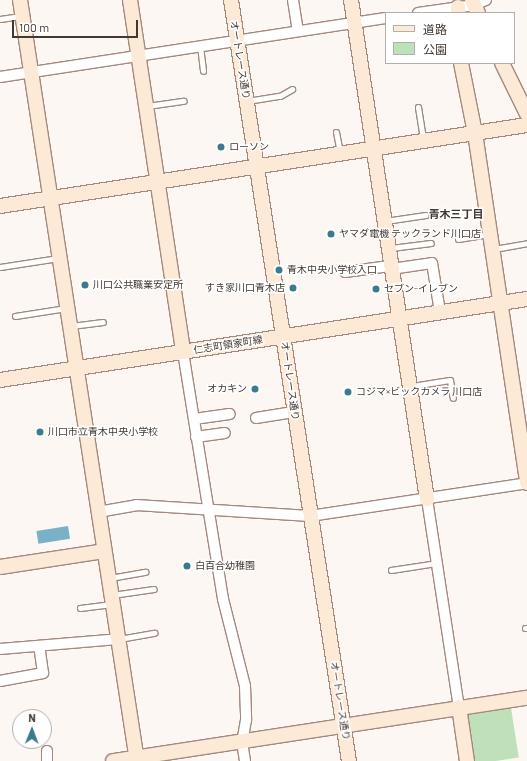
<!DOCTYPE html>
<html>
<head>
<meta charset="utf-8">
<style>
	body { margin:0 }
	#map { position:relative; width:527px; height:761px; overflow:hidden; background:#fdf7f4; font-family:Barlow,"Noto Sans JP",sans-serif }
	div>[style] { position:absolute }
	.green>* { inset:0; background:#bfe1ba; transform-origin:0 0 }
	.water>* { inset:0; background:#7bb1c8; transform-origin:0 0 }
	.roads { filter:drop-shadow(1px 0 #a3897d) drop-shadow(-1px 0 #a3897d) drop-shadow(0 1px #a3897d) drop-shadow(0 -1px #a3897d) }
	.lane>* { height:5px; margin:-2.5px; padding:0 2.5px; transform-origin:2.5px; border-radius:2.5px; background:#fff }
	.street>* { height:10px; margin:-5px; padding:0 5px; transform-origin:5px; border-radius:5px; background:#fff }
	.secondary>* { height:14px; margin:-7px; padding:0 7px; transform-origin:7px; border-radius:7px; background:#fcead7 }
	.dots>* { width:11px; height:11px; translate:-50% -50%; box-sizing:border-box; border:2px solid #fff; border-radius:50% }
	span { translate:-50% -50%; white-space:nowrap; text-align:center; line-height:1.15; -webkit-text-stroke:3px #fff; paint-order:stroke }
	.street-label { font-size:10px; color:#423731 }
	.poi-label { font-size:10px; color:#423731 }
	.left { translate:0 -50%; text-align:left }
	.right { translate:-100% -50%; text-align:right }
	.neighbourhood-label { font-size:11px; color:#423731; font-weight:700 }
	.legend { position:absolute; left:385px; top:12px; width:130px; height:52px; box-sizing:border-box; background:#fff; border:1px solid #b3afad; margin:0; padding:5px 7px; list-style:none; font-size:12px; color:#423731 }
	.legend li { display:flex; align-items:center; gap:8px; height:20px }
	.legend b { width:20px; border:1px solid #b3afad }
	.north { position:absolute; left:12px; top:709px; width:40px; height:40px; box-sizing:border-box; background:#fff; border:1px solid #b3afad; border-radius:50%; rotate:1deg; font-size:11px; font-weight:700; line-height:16px; text-align:center; color:#423731 }
	.north::after { content:''; display:block; margin:auto; width:14px; height:18px; background:#3a7c8d; clip-path:polygon(50% 0,100% 100%,50% 72%,0 100%) }
	.scale { position:absolute; left:12px; top:20px; width:126px; height:18px; box-sizing:border-box; border:2px solid #423731; border-top:0; padding-left:5px; font-size:12px; line-height:14px; white-space:nowrap; color:#423731; -webkit-text-stroke:3px #fff; paint-order:stroke }
</style>
</head>
<body>
<div id="map">
	<div class="green">
		<i style="left:511px;top:708px;width:50px;height:48px;rotate:81deg"></i>
	</div>
	<div class="water">
		<i style="left:68px;top:526px;width:13px;height:32px;rotate:81deg"></i>
	</div>
	<div class="roads">
		<div class="lane">
			<i style="left:0;top:19px;width:21px;rotate:-8deg"></i>
			<i style="left:200px;top:46px;width:25px;rotate:83deg"></i>
			<i style="left:247px;top:101px;width:33px;rotate:-9deg"></i>
			<i style="left:280px;top:96px;width:14px;rotate:-30deg"></i>
			<i style="left:147px;top:106px;width:37px;rotate:-8deg"></i>
			<i style="left:418px;top:107px;width:33px;rotate:81deg"></i>
			<i style="left:336px;top:132px;width:21px;rotate:79deg"></i>
			<i style="left:385px;top:221px;width:41px;rotate:-8.3deg"></i>
			<i style="left:458px;top:239px;width:31px;rotate:-9deg"></i>
			<i style="left:391px;top:248px;width:40px;rotate:-7.1deg"></i>
			<i style="left:494px;top:249px;width:34px;rotate:-10deg"></i>
			<i style="left:0;top:267px;width:59px;rotate:-8.8deg"></i>
			<i style="left:15px;top:316px;width:52px;rotate:-8.9deg"></i>
			<i style="left:71px;top:326px;width:32px;rotate:-7deg"></i>
			<i style="left:412px;top:386px;width:38px;rotate:-9deg"></i>
			<i style="left:450px;top:380px;width:18px;rotate:81deg"></i>
			<i style="left:391px;top:570px;width:47px;rotate:-8.7deg"></i>
			<i style="left:110px;top:578px;width:36px;rotate:-10deg"></i>
			<i style="left:112px;top:595px;width:42px;rotate:-8.1deg"></i>
			<i style="left:80px;top:608px;width:32px;rotate:-7deg"></i>
			<i style="left:525px;top:628px;width:2px"></i>
			<i style="left:119px;top:639px;width:36px;rotate:-10deg"></i>
		</div>
		<div class="street">
			<i style="left:293px;top:0;width:31px;rotate:81deg"></i>
			<i style="left:418px;top:13px;width:57px;rotate:-8.1deg"></i>
			<i style="left:474px;top:5px;width:13px;rotate:-23deg"></i>
			<i style="left:0;top:77px;width:390px;rotate:-8.7deg"></i>
			<i style="left:391px;top:269px;width:41px;rotate:-8.3deg"></i>
			<i style="left:432px;top:263px;width:50px;rotate:80.7deg"></i>
			<i style="left:345px;top:272px;width:45px;rotate:-7.6deg"></i>
			<i style="left:183px;top:352px;width:250px;rotate:80.8deg"></i>
			<i style="left:223px;top:599px;width:90px;rotate:75.8deg"></i>
			<i style="left:245px;top:686px;width:34px;rotate:88deg"></i>
			<i style="left:246px;top:720px;width:22px;rotate:100deg"></i>
			<i style="left:242px;top:742px;width:19px;rotate:81deg"></i>
			<i style="left:256px;top:418px;width:38px;rotate:-9deg"></i>
			<i style="left:194px;top:419px;width:36px;rotate:-8deg"></i>
			<i style="left:196px;top:437px;width:29px;rotate:-8deg"></i>
			<i style="left:427px;top:499px;width:210px;rotate:81.3deg"></i>
			<i style="left:98px;top:512px;width:39px;rotate:-10deg"></i>
			<i style="left:136px;top:505px;width:174px;rotate:3.6deg"></i>
			<i style="left:310px;top:516px;width:219px;rotate:-8.6deg"></i>
			<i style="left:0;top:649px;width:118px;rotate:-4.8deg"></i>
			<i style="left:0;top:681px;width:44px;rotate:-10.5deg"></i>
			<i style="left:43px;top:673px;width:27px;rotate:-98deg"></i>
			<i style="left:47px;top:751px;width:10px;rotate:90deg"></i>
		</div>
		<div class="secondary">
			<i style="left:20px;top:0;width:770px;rotate:81.26deg"></i>
			<i style="left:130px;top:0;width:356px;rotate:81.4deg"></i>
			<i style="left:231px;top:0;width:770px;rotate:81.19deg"></i>
			<i style="left:351px;top:0;width:505px;rotate:81.34deg"></i>
			<i style="left:472px;top:0;width:14px;rotate:65deg"></i>
			<i style="left:458px;top:13px;width:6px;rotate:-90deg"></i>
			<i style="left:461px;top:63px;width:71px;rotate:78.7deg"></i>
			<i style="left:475px;top:133px;width:354px;rotate:81.5deg"></i>
			<i style="left:502px;top:63px;width:57px;rotate:63.9deg"></i>
			<i style="left:0;top:206px;width:533px;rotate:-8.74deg"></i>
			<i style="left:0;top:380px;width:533px;rotate:-8.74deg"></i>
			<i style="left:0;top:567px;width:105px;rotate:-8.7deg"></i>
			<i style="left:459px;top:707px;width:55px;rotate:81.6deg"></i>
			<i style="left:113px;top:761px;width:419px;rotate:-8.7deg"></i>
		</div>
	</div>
	<div class="dots">
		<i style="left:221px;top:147px;background:#3a7c8d"></i>
		<i style="left:331px;top:234px;background:#3a7c8d"></i>
		<i style="left:279px;top:270px;background:#3a7c8d"></i>
		<i style="left:85px;top:285px;background:#3a7c8d"></i>
		<i style="left:293px;top:288px;background:#3a7c8d"></i>
		<i style="left:376px;top:289px;background:#3a7c8d"></i>
		<i style="left:255px;top:389px;background:#3a7c8d"></i>
		<i style="left:348px;top:392px;background:#3a7c8d"></i>
		<i style="left:40px;top:432px;background:#3a7c8d"></i>
		<i style="left:187px;top:566px;background:#3a7c8d"></i>
	</div>
	<div class="street-label">
		<span style="left:240px;top:60px;rotate:81deg">オートレース通り</span>
		<span style="left:228px;top:345px;rotate:-9deg">仁志町領家町線</span>
		<span style="left:290px;top:381px;rotate:82deg">オートレース通り</span>
		<span style="left:340px;top:701px;rotate:81deg">オートレース通り</span>
	</div>
	<div class="poi-label">
		<span class="left" style="left:229px;top:147px">ローソン</span>
		<span class="left" style="left:339px;top:234px">ヤマダ電機 テックランド川口店</span>
		<span class="left" style="left:287px;top:270px">青木中央小学校入口</span>
		<span class="left" style="left:93px;top:285px">川口公共職業安定所</span>
		<span class="right" style="left:285px;top:288px">すき家川口青木店</span>
		<span class="left" style="left:384px;top:289px">セブン-イレブン</span>
		<span class="right" style="left:247px;top:389px">オカキン</span>
		<span class="left" style="left:356px;top:392px">コジマ×ビックカメラ 川口店</span>
		<span class="left" style="left:48px;top:432px">川口市立青木中央小学校</span>
		<span class="left" style="left:195px;top:566px">白百合幼稚園</span>
	</div>
	<div class="neighbourhood-label">
		<span style="left:456px;top:214px">青木三丁目</span>
	</div>
	<ul class="legend">
	<li><b style="height:5px;background:#fcead7"></b>道路</li>
	<li><b style="height:11px;background:#bfe1ba"></b>公園</li>
	</ul>
	<div class="north">N</div>
	<div class="scale">100 m</div>
</div>
</body>
</html>
